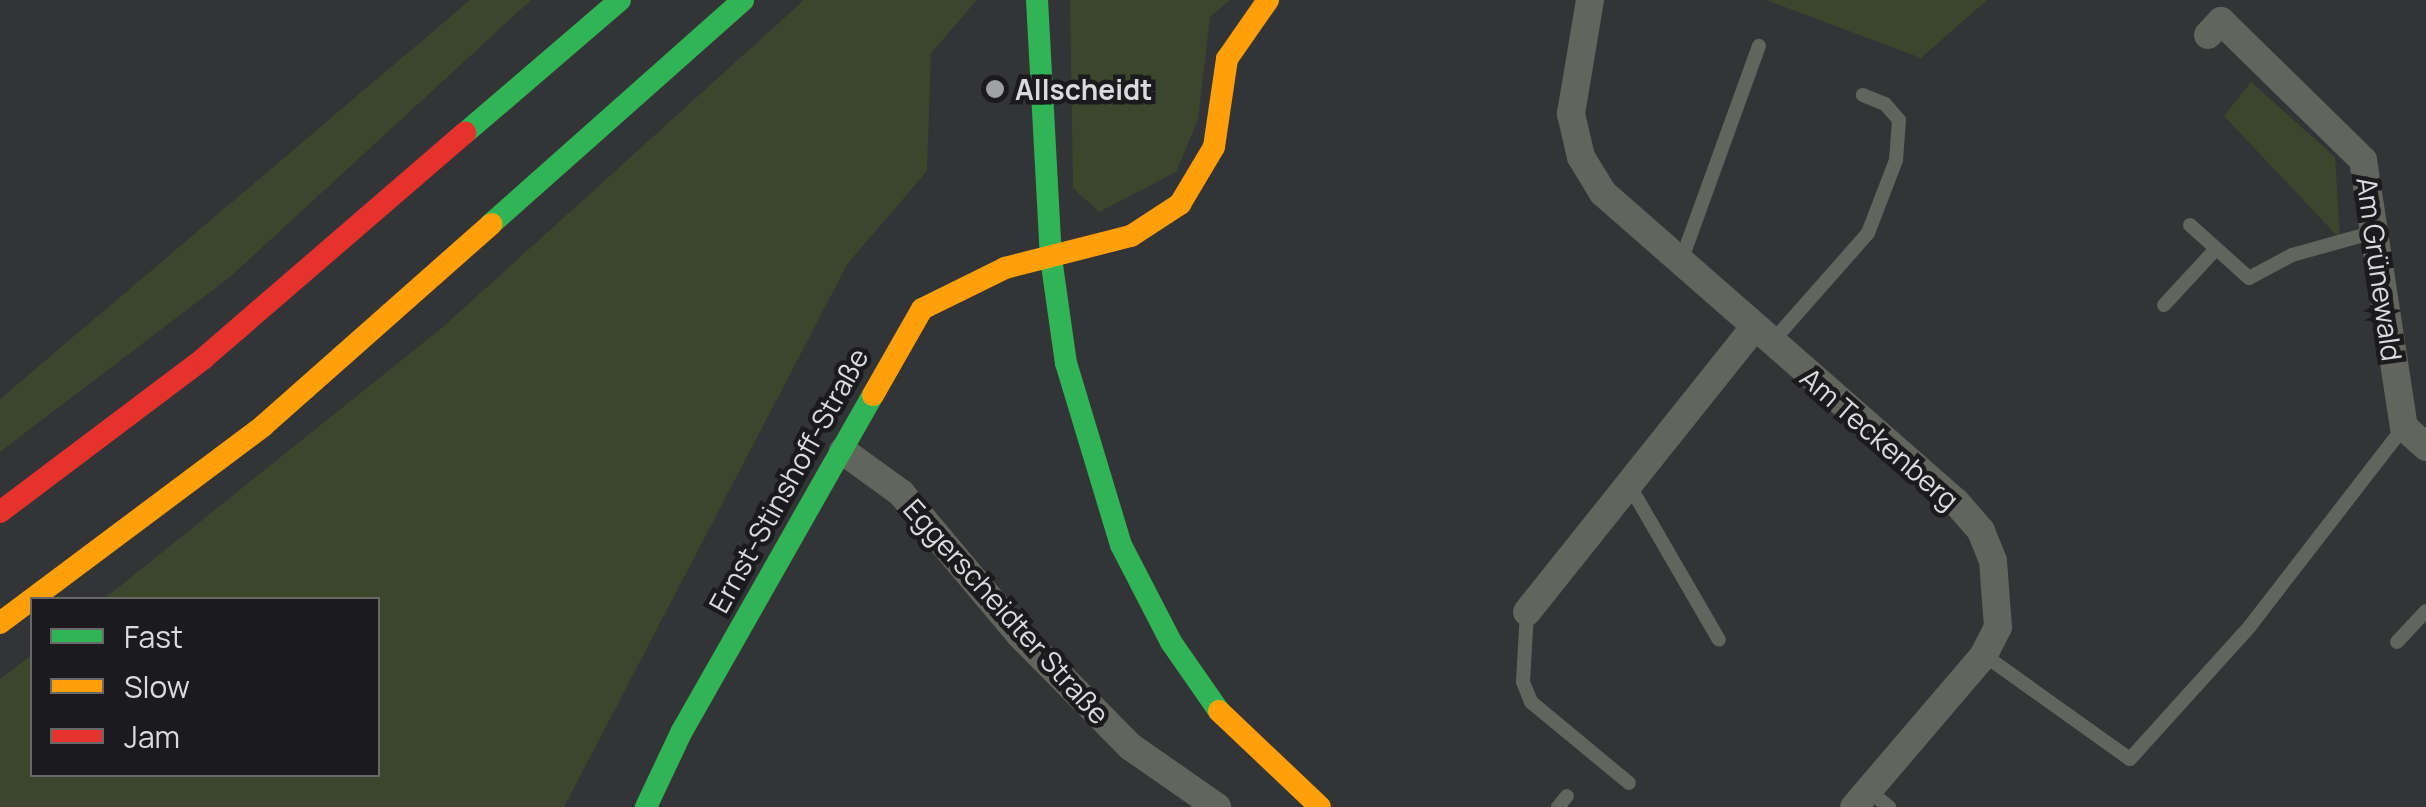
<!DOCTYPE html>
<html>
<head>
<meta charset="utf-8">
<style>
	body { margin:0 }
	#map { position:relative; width:2426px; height:807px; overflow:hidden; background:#333436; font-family:Manrope,sans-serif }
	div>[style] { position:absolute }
	.green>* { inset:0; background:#3c462c }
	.lane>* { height:14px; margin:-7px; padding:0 7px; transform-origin:7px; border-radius:7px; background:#62645e }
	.street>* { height:28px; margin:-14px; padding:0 14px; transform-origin:14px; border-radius:14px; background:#62645e }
	.fast>* { height:22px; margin:-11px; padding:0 11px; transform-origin:11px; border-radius:11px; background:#30b455 }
	.slow>* { height:22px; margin:-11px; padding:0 11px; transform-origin:11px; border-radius:11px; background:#ff9f0a }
	.jam>* { height:22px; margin:-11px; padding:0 11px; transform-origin:11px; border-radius:11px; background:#e5322d }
	.dots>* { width:28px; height:28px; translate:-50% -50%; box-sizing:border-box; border:5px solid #1b1b1d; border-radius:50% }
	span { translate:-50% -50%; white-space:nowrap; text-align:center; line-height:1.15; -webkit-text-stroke:9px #1b1b1d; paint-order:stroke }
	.poi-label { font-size:28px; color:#dbdbde; font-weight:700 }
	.left { translate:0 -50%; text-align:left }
	.street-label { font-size:28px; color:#dbdbde }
	.legend { position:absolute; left:30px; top:597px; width:350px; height:180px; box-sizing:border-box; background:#1b1b1d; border:2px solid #68686a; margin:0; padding:12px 18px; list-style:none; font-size:30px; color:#dbdbde }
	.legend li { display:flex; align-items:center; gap:20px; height:50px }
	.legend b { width:50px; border:2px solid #68686a }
</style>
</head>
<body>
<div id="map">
	<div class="green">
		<i style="clip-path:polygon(470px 0,531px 0,230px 277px,0 452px,0 399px)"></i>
		<i style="clip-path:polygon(804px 0,977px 0,931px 53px,927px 171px,848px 263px,564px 807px,0 807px,0 679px,32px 655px,32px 774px,378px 774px,378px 600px,104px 599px,444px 326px)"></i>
		<i style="clip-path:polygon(1070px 0,1230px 0,1210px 17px,1198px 120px,1176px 172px,1099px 212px,1073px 188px)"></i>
		<i style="clip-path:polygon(1766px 0,1987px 0,1921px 58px)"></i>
		<i style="clip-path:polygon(2251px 82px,2335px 157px,2340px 239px,2224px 116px)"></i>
	</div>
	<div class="lane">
		<i style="left:2190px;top:225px;width:79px;rotate:41.9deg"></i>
		<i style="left:2249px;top:278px;width:49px;rotate:-28.1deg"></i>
		<i style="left:2292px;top:255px;width:82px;rotate:-15.6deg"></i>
		<i style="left:1680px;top:264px;width:232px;rotate:-70.1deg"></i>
		<i style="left:2164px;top:305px;width:75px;rotate:-47.2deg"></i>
		<i style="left:1772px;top:342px;width:145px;rotate:-48.6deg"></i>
		<i style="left:1868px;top:233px;width:78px;rotate:-69deg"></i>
		<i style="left:1896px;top:160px;width:40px;rotate:-85.7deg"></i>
		<i style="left:1899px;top:120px;width:21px;rotate:-131deg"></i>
		<i style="left:1885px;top:104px;width:24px;rotate:-158deg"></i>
		<i style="left:1628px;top:483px;width:181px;rotate:59.9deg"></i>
		<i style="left:1527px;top:612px;width:70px;rotate:93.3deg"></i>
		<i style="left:1523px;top:682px;width:22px;rotate:68deg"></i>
		<i style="left:1531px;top:702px;width:127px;rotate:39.6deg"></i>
		<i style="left:2397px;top:642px;width:42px;rotate:-46.9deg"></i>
		<i style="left:1984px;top:655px;width:179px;rotate:35.5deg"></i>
		<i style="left:2130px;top:759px;width:179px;rotate:-47.9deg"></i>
		<i style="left:2250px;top:626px;width:252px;rotate:-52.3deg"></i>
		<i style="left:1868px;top:790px;width:27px;rotate:39deg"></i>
		<i style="left:1558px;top:807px;width:14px;rotate:-51deg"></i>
	</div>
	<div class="street">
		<i style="left:1590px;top:0;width:116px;rotate:99.5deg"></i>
		<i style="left:1571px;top:114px;width:44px;rotate:76.9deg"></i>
		<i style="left:1581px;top:157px;width:42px;rotate:58.6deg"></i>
		<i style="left:1603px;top:193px;width:469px;rotate:41.2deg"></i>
		<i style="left:1956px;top:502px;width:38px;rotate:49deg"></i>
		<i style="left:1981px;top:531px;width:32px;rotate:68deg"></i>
		<i style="left:1993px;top:561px;width:66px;rotate:85.7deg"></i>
		<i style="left:1998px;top:627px;width:31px;rotate:117deg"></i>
		<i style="left:1984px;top:655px;width:200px;rotate:130.5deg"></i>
		<i style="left:2208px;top:35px;width:19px;rotate:-47deg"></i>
		<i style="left:2221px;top:21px;width:199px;rotate:44.4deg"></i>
		<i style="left:2363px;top:160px;width:270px;rotate:81.3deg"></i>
		<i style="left:2404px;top:427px;width:30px;rotate:42deg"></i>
		<i style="left:843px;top:451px;width:72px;rotate:35.9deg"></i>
		<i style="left:901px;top:493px;width:185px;rotate:50deg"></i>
		<i style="left:1020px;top:635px;width:158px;rotate:45.3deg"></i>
		<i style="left:1131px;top:747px;width:105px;rotate:34.9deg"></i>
		<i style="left:1527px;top:612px;width:364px;rotate:-51.4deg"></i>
	</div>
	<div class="fast">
		<i style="left:1037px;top:0;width:258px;rotate:86.9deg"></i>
		<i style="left:1051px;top:258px;width:106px;rotate:81.9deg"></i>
		<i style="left:1066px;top:363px;width:190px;rotate:73.2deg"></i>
		<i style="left:1121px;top:545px;width:109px;rotate:62.7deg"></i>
		<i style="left:1171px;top:642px;width:84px;rotate:55.2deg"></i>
		<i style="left:465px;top:133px;width:204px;rotate:-40.6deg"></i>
		<i style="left:491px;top:224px;width:337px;rotate:-41.6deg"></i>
		<i style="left:646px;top:807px;width:84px;rotate:-64.7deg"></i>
		<i style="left:682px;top:731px;width:386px;rotate:-60.4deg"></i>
	</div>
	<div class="slow">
		<i style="left:873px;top:395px;width:99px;rotate:-60.3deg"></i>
		<i style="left:922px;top:309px;width:93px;rotate:-26.3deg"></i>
		<i style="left:1005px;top:268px;width:130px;rotate:-14.3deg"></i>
		<i style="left:1131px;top:236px;width:59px;rotate:-33.1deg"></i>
		<i style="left:1180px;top:204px;width:66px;rotate:-59.2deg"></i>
		<i style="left:1214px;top:147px;width:89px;rotate:-81.6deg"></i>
		<i style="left:1227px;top:59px;width:72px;rotate:-55.2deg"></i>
		<i style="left:0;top:623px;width:329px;rotate:-36.8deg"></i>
		<i style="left:263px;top:426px;width:305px;rotate:-41.5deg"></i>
		<i style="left:1219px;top:711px;width:139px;rotate:43.5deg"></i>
	</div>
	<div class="jam">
		<i style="left:0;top:512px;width:256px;rotate:-37deg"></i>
		<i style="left:204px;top:358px;width:345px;rotate:-40.8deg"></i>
	</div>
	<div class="dots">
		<i style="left:995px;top:89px;background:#a0a1a3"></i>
	</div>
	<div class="poi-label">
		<span class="left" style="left:1015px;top:89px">Allscheidt</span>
	</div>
	<div class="street-label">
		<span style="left:2380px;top:269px;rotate:82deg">Am Grünewald</span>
		<span style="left:1880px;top:438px;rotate:41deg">Am Teckenberg</span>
		<span style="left:788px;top:480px;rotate:-61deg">Ernst-Stinshoff-Straße</span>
		<span style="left:1007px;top:611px;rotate:48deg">Eggerscheidter Straße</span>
	</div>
	<ul class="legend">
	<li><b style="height:12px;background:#30b455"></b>Fast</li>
	<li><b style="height:12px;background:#ff9f0a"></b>Slow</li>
	<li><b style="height:12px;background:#e5322d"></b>Jam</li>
	</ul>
</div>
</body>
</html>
